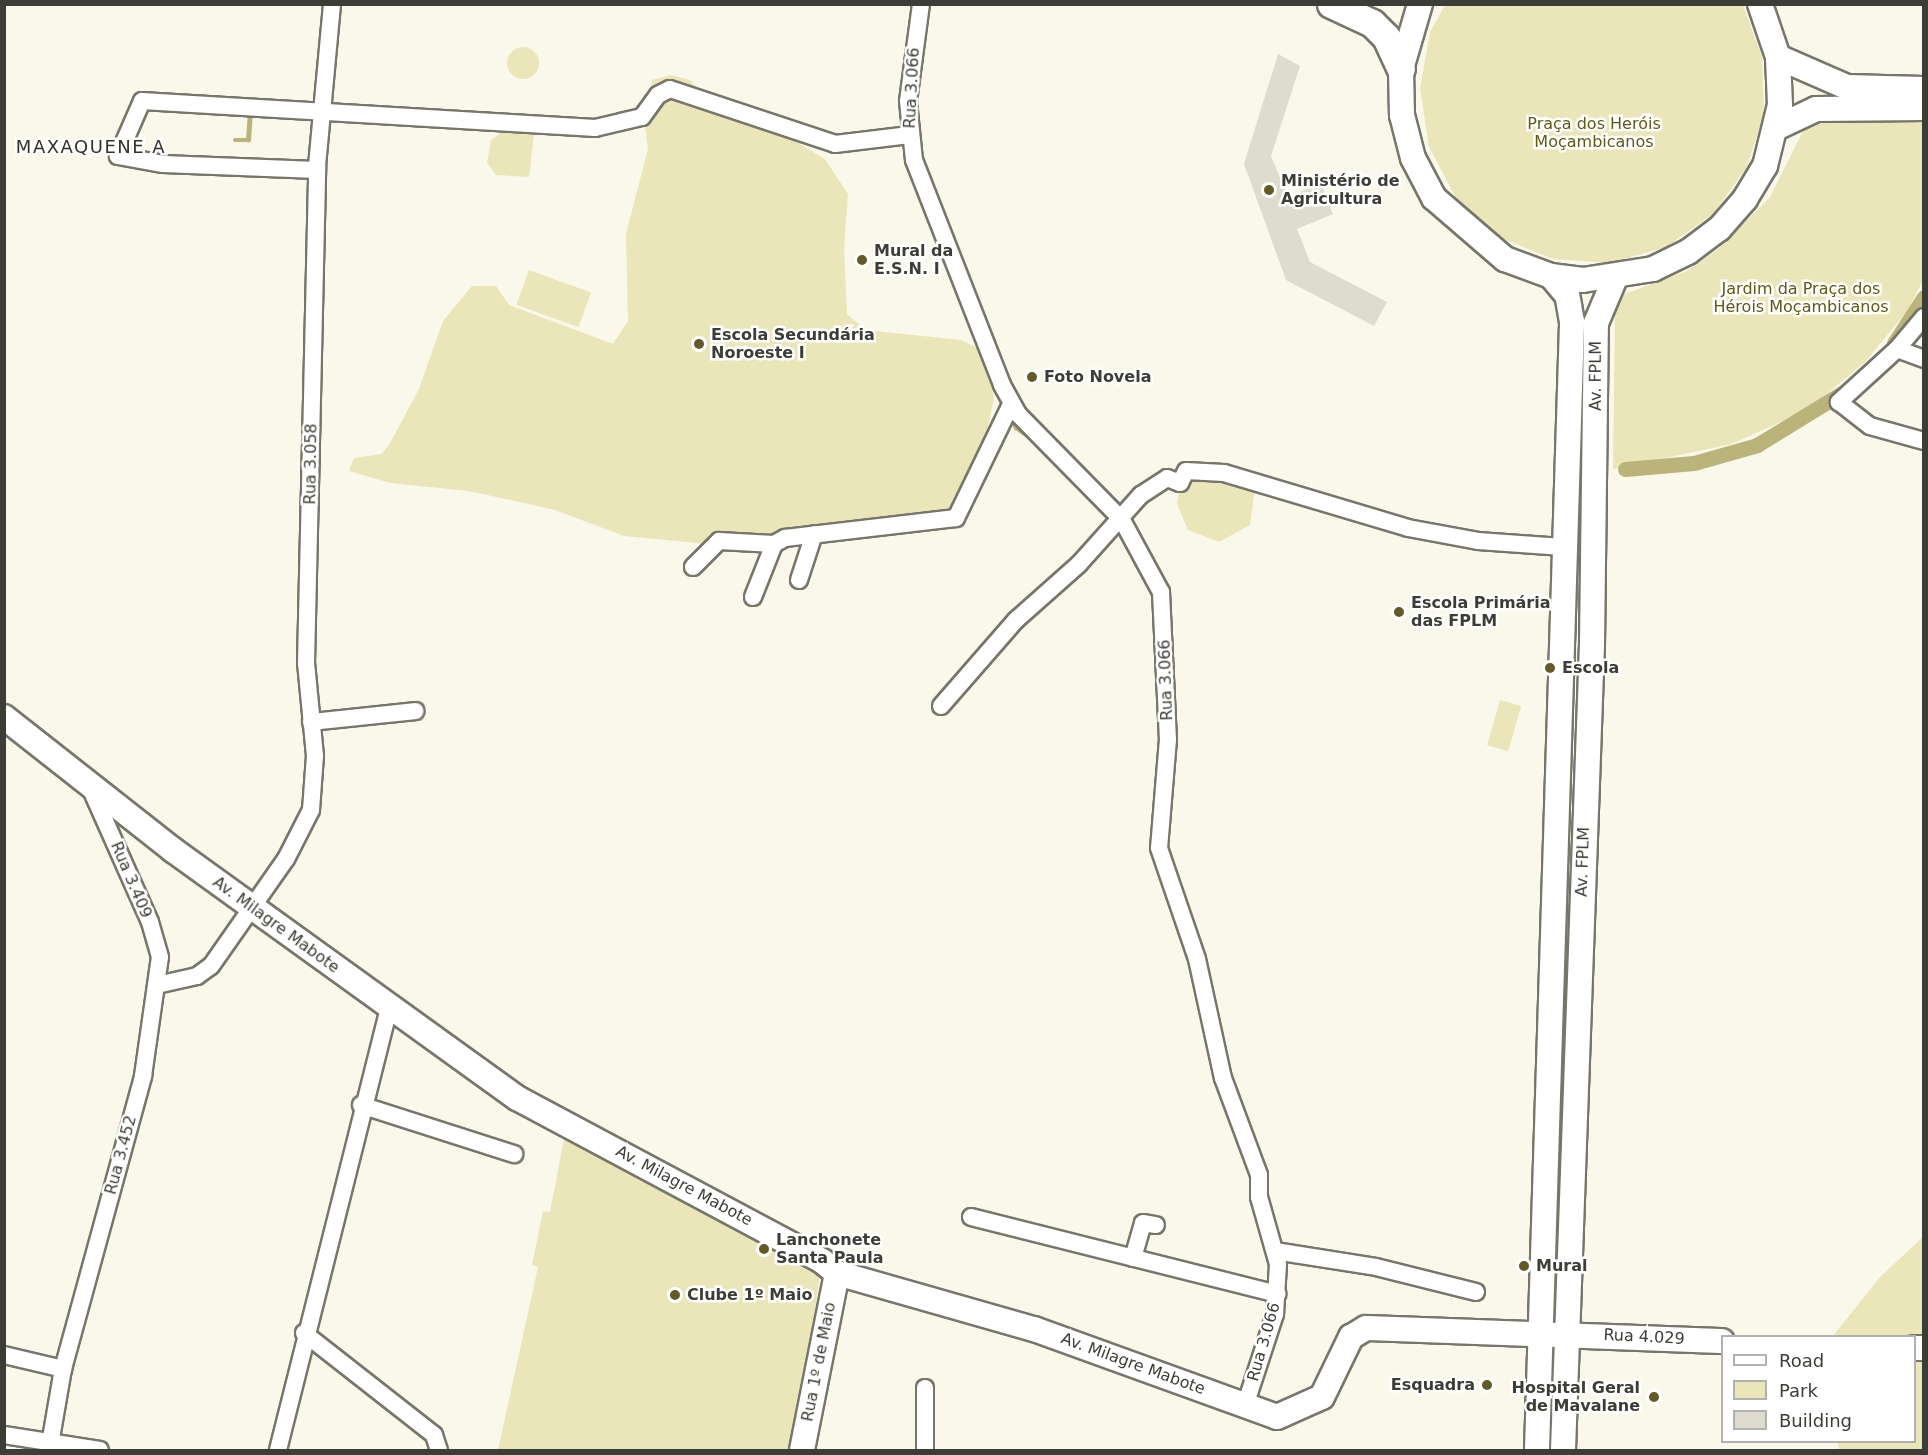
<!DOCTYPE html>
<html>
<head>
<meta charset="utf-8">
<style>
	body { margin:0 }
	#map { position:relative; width:1928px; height:1455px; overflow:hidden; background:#f9f8ea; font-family:"DejaVu Sans",sans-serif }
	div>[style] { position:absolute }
	.green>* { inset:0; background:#ebe6ba; transform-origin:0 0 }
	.round { border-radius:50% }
	.stream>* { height:4.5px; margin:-2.25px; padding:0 2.25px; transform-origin:2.25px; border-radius:2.25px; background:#bab37a }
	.canal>* { height:15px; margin:-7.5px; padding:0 7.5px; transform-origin:7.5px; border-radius:7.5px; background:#bab37a }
	.building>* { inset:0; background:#dddcce }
	.roads { filter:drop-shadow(2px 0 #77766a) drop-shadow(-2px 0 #77766a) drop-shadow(0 2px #77766a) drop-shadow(0 -2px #77766a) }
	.street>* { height:16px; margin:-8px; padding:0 8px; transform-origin:8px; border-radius:8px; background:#fff }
	.secondary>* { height:24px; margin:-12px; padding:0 12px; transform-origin:12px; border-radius:12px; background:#fff }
	.primary>* { height:27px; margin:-13.5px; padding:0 13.5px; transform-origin:13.5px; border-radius:13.5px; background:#fff }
	.dots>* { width:16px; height:16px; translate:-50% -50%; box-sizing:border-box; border:3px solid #fff; border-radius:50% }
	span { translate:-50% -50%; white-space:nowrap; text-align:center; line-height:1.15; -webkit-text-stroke:5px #fff; paint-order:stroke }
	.street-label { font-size:16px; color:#3d3d37 }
	.park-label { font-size:16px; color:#605815 }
	.poi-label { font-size:16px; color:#3d3d37; font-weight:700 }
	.left { translate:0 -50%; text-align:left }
	.right { translate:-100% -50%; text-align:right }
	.neighbourhood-label { font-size:18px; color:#333227; letter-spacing:1.5px }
	.frame { position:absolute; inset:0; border:6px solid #3d3d37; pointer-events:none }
	.legend { position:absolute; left:1721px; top:1335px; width:195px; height:108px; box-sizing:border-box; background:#fff; border:2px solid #b1b1af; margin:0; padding:8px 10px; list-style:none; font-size:18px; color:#3d3d37 }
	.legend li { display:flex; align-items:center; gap:12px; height:30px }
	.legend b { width:30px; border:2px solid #b1b1af }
</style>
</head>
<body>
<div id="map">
	<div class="green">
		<i style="clip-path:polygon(1445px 5px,1743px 5px,1762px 57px,1764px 113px,1747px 167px,1713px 214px,1666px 247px,1610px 263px,1553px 259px,1499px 237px,1456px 198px,1429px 147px,1420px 89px,1430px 32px)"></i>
		<i class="round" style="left:507px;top:47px;width:32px;height:32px"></i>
		<i style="clip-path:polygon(671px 75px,690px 80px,714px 107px,775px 129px,825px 159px,848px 194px,844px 249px,847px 314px,866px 330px,961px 340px,984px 351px,994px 398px,977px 480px,949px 519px,706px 544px,624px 536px,555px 510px,469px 491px,390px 483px,349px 471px,354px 458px,382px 454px,390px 443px,419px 389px,443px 321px,472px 286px,496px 286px,509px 305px,613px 344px,628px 321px,626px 234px,648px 149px,645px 126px,652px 80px)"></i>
		<i style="clip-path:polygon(1836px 114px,1923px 120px,1923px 280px,1908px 310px,1865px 362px,1807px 410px,1732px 444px,1613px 469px,1615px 304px,1619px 296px,1687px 271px,1718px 249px,1770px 197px,1803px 131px)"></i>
		<i style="clip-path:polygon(506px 129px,534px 134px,529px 177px,496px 175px,487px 163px,491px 140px)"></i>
		<i style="left:529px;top:270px;width:66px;height:37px;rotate:20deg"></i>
		<i style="clip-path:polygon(1192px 461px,1218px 464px,1256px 479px,1250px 525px,1219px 542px,1188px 530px,1177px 504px,1180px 483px)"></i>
		<i style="left:1500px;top:700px;width:22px;height:47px;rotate:16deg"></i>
		<i style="clip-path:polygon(564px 1139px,820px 1274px,806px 1378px,790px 1450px,498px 1450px,538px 1267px,532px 1265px,543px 1211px,550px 1212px)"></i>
		<i style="clip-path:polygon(1923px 1237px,1923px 1450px,1839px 1450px,1838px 1442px,1914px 1442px,1914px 1336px,1833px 1336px,1880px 1277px)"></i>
	</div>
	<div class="stream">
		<i style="left:235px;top:140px;width:13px"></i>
		<i style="left:248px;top:140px;width:30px;rotate:-86deg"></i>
		<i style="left:1010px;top:416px;width:13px;rotate:61deg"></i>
		<i style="left:1016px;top:427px;width:21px;rotate:35deg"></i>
	</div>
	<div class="canal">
		<i style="left:1894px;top:343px;width:55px;rotate:-56.9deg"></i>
		<i style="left:1625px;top:469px;width:69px;rotate:-5deg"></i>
		<i style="left:1694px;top:463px;width:66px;rotate:-15.9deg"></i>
		<i style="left:1757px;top:445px;width:103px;rotate:-31.5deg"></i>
	</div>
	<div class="building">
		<i style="clip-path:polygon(1278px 54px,1300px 66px,1271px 156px,1288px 197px,1321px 183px,1333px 214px,1297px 229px,1310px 262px,1387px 302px,1374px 326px,1286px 280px,1244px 164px)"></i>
	</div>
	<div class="roads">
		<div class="street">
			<i style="left:921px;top:4px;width:98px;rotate:97.6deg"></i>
			<i style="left:908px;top:101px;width:59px;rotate:84.2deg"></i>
			<i style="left:914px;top:160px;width:242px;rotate:68.6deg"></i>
			<i style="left:1002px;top:385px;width:33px;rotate:61deg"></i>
			<i style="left:1018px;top:414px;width:148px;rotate:45.5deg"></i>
			<i style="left:1122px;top:520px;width:82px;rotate:61.6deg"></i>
			<i style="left:1161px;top:592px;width:147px;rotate:87.3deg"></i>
			<i style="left:1168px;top:739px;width:109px;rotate:94.7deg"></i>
			<i style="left:1159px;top:848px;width:117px;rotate:71.1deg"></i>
			<i style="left:1197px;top:959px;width:122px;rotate:77.7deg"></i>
			<i style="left:1223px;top:1078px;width:103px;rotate:69.6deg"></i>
			<i style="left:1259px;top:1175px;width:22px;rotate:90deg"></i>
			<i style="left:1259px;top:1197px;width:70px;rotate:74.2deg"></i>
			<i style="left:1278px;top:1264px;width:50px;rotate:93.4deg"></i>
			<i style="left:1275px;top:1314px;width:97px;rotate:108.1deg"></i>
			<i style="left:317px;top:170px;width:154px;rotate:-177.8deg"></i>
			<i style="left:163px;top:164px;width:46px;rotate:-169.9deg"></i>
			<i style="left:118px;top:156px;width:60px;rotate:-66.4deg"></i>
			<i style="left:142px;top:101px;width:454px;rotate:3.4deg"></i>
			<i style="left:595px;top:128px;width:48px;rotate:-13.2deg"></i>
			<i style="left:642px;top:117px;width:27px;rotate:-54deg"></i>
			<i style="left:658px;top:95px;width:13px;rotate:-27deg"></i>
			<i style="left:670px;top:89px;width:174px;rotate:18.4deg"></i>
			<i style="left:835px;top:144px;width:75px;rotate:-6.9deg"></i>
			<i style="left:1924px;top:317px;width:42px;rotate:130.2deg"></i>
			<i style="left:1897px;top:349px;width:79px;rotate:137.6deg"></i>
			<i style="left:1839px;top:402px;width:39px;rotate:38deg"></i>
			<i style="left:1870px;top:426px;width:56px;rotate:15.5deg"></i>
			<i style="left:1897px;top:349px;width:29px;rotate:20deg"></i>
			<i style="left:693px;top:567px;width:37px;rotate:-45deg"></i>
			<i style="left:719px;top:541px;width:55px;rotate:3.1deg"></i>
			<i style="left:774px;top:544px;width:13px;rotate:-29deg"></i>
			<i style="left:785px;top:538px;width:172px;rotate:-6.7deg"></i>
			<i style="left:956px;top:518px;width:127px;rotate:-64.2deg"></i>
			<i style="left:799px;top:580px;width:48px;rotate:-71.9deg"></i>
			<i style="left:753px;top:597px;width:57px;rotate:-68.4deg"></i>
			<i style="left:941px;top:706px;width:114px;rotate:-48.9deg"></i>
			<i style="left:1016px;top:620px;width:84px;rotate:-41.6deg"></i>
			<i style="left:1079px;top:564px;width:93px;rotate:-48.1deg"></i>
			<i style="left:1141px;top:495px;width:31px;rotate:-33deg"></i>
			<i style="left:1167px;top:478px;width:14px;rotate:21deg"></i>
			<i style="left:1180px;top:483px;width:13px;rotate:-63deg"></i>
			<i style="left:1186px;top:471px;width:38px;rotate:3deg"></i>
			<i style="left:1224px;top:473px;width:192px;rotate:16.6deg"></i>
			<i style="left:1408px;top:528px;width:71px;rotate:10.5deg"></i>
			<i style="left:1478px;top:541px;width:85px;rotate:4deg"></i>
			<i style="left:311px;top:722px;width:105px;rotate:-6deg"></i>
			<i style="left:157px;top:985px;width:41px;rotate:-12.7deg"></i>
			<i style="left:197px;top:976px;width:17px;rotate:-36deg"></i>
			<i style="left:211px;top:966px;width:131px;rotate:-55deg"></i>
			<i style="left:286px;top:859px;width:55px;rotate:-63deg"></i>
			<i style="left:311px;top:810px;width:54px;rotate:-85.8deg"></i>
			<i style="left:315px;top:756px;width:93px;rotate:-95.5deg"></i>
			<i style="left:306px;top:663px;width:497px;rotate:-88.7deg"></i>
			<i style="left:317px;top:166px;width:163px;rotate:-84.7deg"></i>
			<i style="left:361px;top:1105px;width:161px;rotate:17.8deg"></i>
			<i style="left:971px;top:1217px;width:316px;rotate:14.1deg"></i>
			<i style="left:1275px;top:1251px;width:102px;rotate:9deg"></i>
			<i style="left:1376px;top:1267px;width:103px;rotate:14deg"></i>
			<i style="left:1133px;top:1258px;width:36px;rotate:-74deg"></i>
			<i style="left:1143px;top:1223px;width:13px;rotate:9deg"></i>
			<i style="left:304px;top:1333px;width:165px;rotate:38.1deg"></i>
			<i style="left:434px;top:1435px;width:16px;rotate:72deg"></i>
			<i style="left:4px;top:1355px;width:61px;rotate:13.3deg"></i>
			<i style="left:925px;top:1388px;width:62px;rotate:90deg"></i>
			<i style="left:4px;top:1435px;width:97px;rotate:8.9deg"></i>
			<i style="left:49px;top:1450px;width:82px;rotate:-80.2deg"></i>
			<i style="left:63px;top:1369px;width:304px;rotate:-74.7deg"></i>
			<i style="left:143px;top:1076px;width:120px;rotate:-81.9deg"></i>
			<i style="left:160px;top:957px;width:36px;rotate:-106deg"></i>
			<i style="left:150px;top:922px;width:148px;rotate:-114deg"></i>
			<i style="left:278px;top:1450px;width:457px;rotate:-75.9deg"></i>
		</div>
		<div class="secondary">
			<i style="left:1420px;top:4px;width:68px;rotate:106.3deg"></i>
			<i style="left:1401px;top:69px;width:46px;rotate:88.8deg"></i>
			<i style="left:1402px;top:115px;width:44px;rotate:75.7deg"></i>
			<i style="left:1413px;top:158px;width:45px;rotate:62.3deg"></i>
			<i style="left:1434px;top:198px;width:94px;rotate:40.7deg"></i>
			<i style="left:1505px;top:259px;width:49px;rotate:20.3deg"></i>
			<i style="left:1551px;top:276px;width:32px;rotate:7deg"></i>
			<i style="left:1583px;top:280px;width:71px;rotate:-8.9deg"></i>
			<i style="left:1653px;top:269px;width:39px;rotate:-26deg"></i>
			<i style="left:1688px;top:252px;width:39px;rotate:-37deg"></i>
			<i style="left:1719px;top:229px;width:40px;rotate:-49deg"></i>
			<i style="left:1745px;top:199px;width:39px;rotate:-59deg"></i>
			<i style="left:1765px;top:166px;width:63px;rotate:-76.2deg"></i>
			<i style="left:1780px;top:105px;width:48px;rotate:-92.4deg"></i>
			<i style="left:1778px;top:57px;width:56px;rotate:-108.8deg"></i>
			<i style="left:1778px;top:57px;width:75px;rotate:23.5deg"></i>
			<i style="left:1847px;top:87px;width:77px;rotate:1.5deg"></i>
			<i style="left:1776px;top:128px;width:44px;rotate:-25.4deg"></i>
			<i style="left:1816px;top:109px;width:108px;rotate:-0.5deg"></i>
			<i style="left:4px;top:717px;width:215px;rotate:38.2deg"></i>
			<i style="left:173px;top:850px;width:424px;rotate:35.8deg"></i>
			<i style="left:517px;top:1098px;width:346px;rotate:28.1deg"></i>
			<i style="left:822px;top:1261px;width:19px;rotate:39deg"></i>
			<i style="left:837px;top:1273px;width:205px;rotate:15.9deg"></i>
			<i style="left:1034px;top:1329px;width:258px;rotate:19.9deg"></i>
			<i style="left:1277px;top:1417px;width:49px;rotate:-24deg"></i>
			<i style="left:1322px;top:1397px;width:67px;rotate:-64.2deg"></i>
			<i style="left:1351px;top:1337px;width:17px;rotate:-31deg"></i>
			<i style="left:1366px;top:1328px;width:356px;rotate:2.1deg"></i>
			<i style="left:1914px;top:1348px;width:10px"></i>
			<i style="left:802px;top:1450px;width:180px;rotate:-78.8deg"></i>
			<i style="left:1537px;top:1450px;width:1129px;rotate:-88.22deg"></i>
			<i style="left:1572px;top:322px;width:27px;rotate:-100deg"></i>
			<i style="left:1567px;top:295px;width:25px;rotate:-130deg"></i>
			<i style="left:1563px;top:1450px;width:806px;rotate:-87.94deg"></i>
			<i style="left:1592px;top:645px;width:322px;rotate:-89.3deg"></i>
			<i style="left:1596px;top:323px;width:49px;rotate:-67.1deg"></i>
		</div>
		<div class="primary">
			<i style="left:1331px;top:4px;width:45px;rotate:24.9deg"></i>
			<i style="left:1372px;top:23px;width:20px;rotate:45deg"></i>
			<i style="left:1386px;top:37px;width:35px;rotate:65deg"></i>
		</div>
	</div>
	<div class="dots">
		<i style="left:1269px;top:190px;background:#625b28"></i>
		<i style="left:862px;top:260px;background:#625b28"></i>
		<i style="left:699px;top:344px;background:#625b28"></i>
		<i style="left:1032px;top:377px;background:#625b28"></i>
		<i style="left:1399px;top:612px;background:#625b28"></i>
		<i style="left:1550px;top:668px;background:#625b28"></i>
		<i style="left:764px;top:1249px;background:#625b28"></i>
		<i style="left:1524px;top:1266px;background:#625b28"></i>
		<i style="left:675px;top:1295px;background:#625b28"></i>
		<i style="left:1487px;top:1385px;background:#625b28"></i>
		<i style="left:1654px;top:1397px;background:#625b28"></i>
	</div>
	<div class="street-label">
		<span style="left:912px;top:88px;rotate:-87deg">Rua 3.066</span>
		<span style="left:1596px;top:376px;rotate:-90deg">Av. FPLM</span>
		<span style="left:311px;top:464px;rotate:-89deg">Rua 3.058</span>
		<span style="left:1166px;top:680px;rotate:-92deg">Rua 3.066</span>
		<span style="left:1583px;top:862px;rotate:-88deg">Av. FPLM</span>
		<span style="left:131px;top:880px;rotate:67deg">Rua 3.409</span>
		<span style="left:276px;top:925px;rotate:36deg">Av. Milagre Mabote</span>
		<span style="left:121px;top:1155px;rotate:-75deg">Rua 3.452</span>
		<span style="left:684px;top:1186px;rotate:28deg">Av. Milagre Mabote</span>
		<span style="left:1644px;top:1337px;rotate:3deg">Rua 4.029</span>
		<span style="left:1264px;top:1342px;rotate:-74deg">Rua 3.066</span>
		<span style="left:819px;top:1362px;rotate:-79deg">Rua 1º de Maio</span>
		<span style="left:1133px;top:1364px;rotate:20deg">Av. Milagre Mabote</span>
	</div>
	<div class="park-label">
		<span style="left:1594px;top:133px">Praça dos Heróis<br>Moçambicanos</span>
		<span style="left:1801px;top:298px">Jardim da Praça dos<br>Hérois Moçambicanos</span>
	</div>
	<div class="poi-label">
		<span class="left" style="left:1281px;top:190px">Ministério de<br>Agricultura</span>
		<span class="left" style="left:874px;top:260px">Mural da<br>E.S.N. I</span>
		<span class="left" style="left:711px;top:344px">Escola Secundária<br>Noroeste I</span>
		<span class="left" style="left:1044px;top:377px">Foto Novela</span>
		<span class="left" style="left:1411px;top:612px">Escola Primária<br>das FPLM</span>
		<span class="left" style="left:1562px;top:668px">Escola</span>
		<span class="left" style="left:776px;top:1249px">Lanchonete<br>Santa Paula</span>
		<span class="left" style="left:1536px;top:1266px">Mural</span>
		<span class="left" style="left:687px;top:1295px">Clube 1º Maio</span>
		<span class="right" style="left:1475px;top:1385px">Esquadra</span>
		<span class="right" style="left:1640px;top:1397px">Hospital Geral<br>de Mavalane</span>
	</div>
	<div class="neighbourhood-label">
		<span style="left:91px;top:147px">MAXAQUENE A</span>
	</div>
	<div class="frame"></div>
	<ul class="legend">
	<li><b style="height:8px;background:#fff"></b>Road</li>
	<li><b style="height:16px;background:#ebe6ba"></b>Park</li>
	<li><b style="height:16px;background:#dddcce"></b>Building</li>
	</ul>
</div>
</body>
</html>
